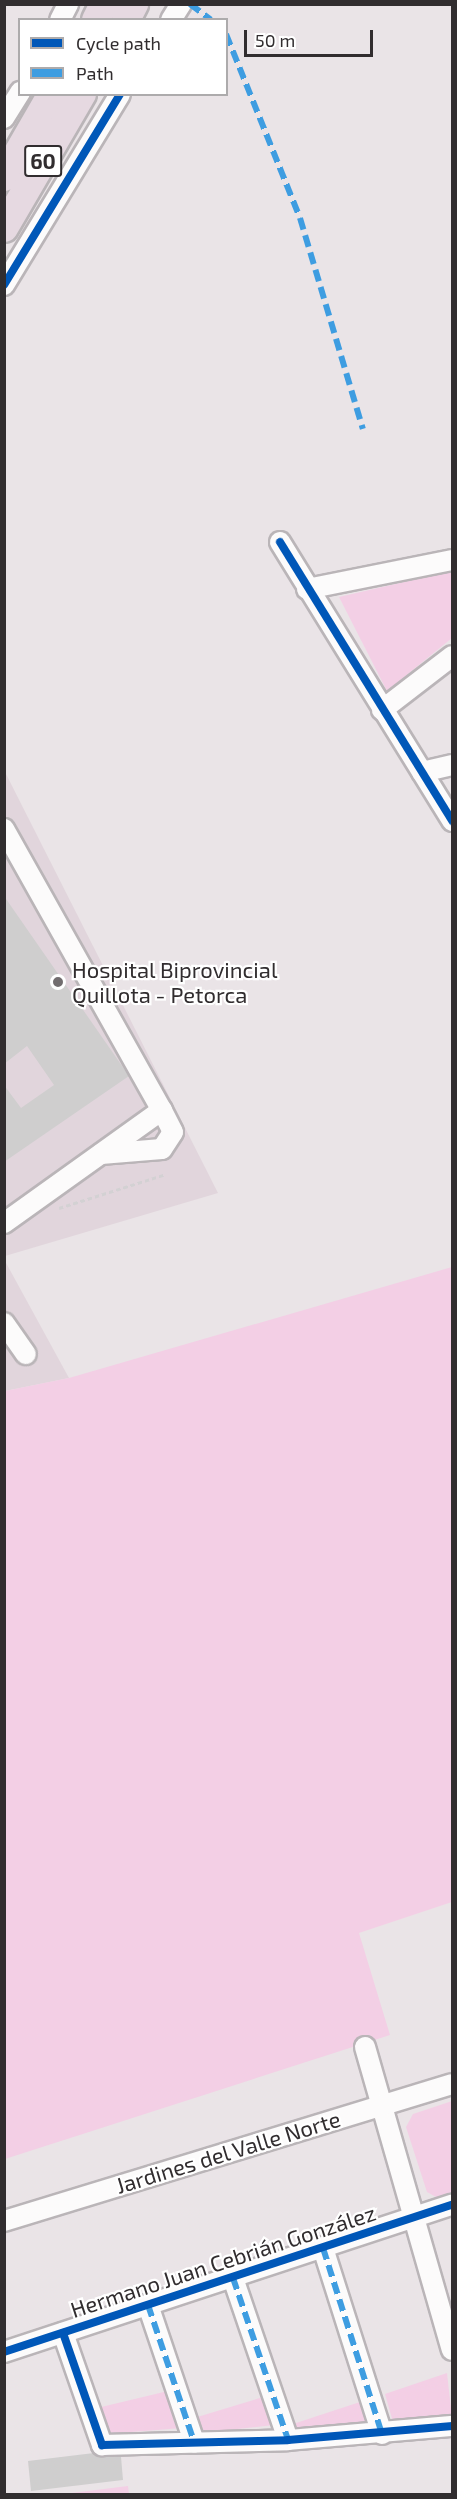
<!DOCTYPE html>
<html>
<head>
<meta charset="utf-8">
<style>
	body { margin:0 }
	#map { position:relative; width:457px; height:2499px; overflow:hidden; background:#eae4e7; font-family:"Exo 2",sans-serif }
	div>[style] { position:absolute }
	.built>* { inset:0; background:#e1d5dc }
	.green>* { inset:0; background:#f3cfe5; transform-origin:0 0 }
	.building>* { inset:0; background:#cfcece }
	.path>* { height:3px; margin-top:-1.5px; transform-origin:0; background:repeating-linear-gradient(90deg,#d3d1d3 0 4.5px,transparent 0 7.5px) }
	.roads { filter:drop-shadow(2px 0 #bab5b8) drop-shadow(-2px 0 #bab5b8) drop-shadow(0 2px #bab5b8) drop-shadow(0 -2px #bab5b8) }
	.minor>* { height:20px; margin:-10px; padding:0 10px; transform-origin:10px; border-radius:10px; background:#fcfbfb }
	.highway>* { height:28px; margin:-14px; padding:0 14px; transform-origin:14px; border-radius:14px; background:#e6d9e1 }
	.quiet>* { height:6px; margin-top:-3px; transform-origin:0; background:repeating-linear-gradient(90deg,#3e9de1 0 12px,transparent 0 18px) }
	.cycleway>* { height:8px; margin:-4px; padding:0 4px; transform-origin:4px; border-radius:4px; background:#0057b8 }
	.dots>* { width:16px; height:16px; translate:-50% -50%; box-sizing:border-box; border:3px solid #fff; border-radius:50% }
	span { translate:-50% -50%; white-space:nowrap; text-align:center; line-height:1.15; -webkit-text-stroke:4.5px #fff; paint-order:stroke }
	.shield-label span { padding:2px 4px; background:#fff; border:2px solid; border-radius:4px; -webkit-text-stroke-width:0 }
	.shield-label { font-size:21px; color:#312d2f; font-weight:700 }
	.poi-label { font-size:22px; color:#312d2f }
	.left { translate:0 -50%; text-align:left }
	.street-label { font-size:22px; color:#312d2f }
	.frame { position:absolute; inset:0; border:6px solid #312d2f; pointer-events:none }
	.legend { position:absolute; left:18px; top:18px; width:210px; height:78px; box-sizing:border-box; background:#fff; border:2px solid #adabac; margin:0; padding:8px 10px; list-style:none; font-size:18px; color:#312d2f }
	.legend li { display:flex; align-items:center; gap:12px; height:30px }
	.legend b { width:30px; border:2px solid #adabac }
	.scale { position:absolute; left:244px; top:30px; width:129px; height:27px; box-sizing:border-box; border:3px solid #312d2f; border-top:0; padding-left:8px; font-size:18px; line-height:21px; white-space:nowrap; color:#312d2f; -webkit-text-stroke:4px #fff; paint-order:stroke }
</style>
</head>
<body>
<div id="map">
	<div class="built">
		<i style="clip-path:polygon(4px 770px,218px 1193px,5px 1256px,4px 1256px)"></i>
		<i style="clip-path:polygon(5px 1261px,69px 1378px,5px 1391px)"></i>
	</div>
	<div class="green">
		<i style="clip-path:polygon(452px 571px,452px 638px,387px 691px,339px 597px)"></i>
		<i style="clip-path:polygon(452px 1267px,452px 1902px,359px 1933px,390px 2035px,5px 2159px,5px 1391px,69px 1378px)"></i>
		<i style="clip-path:polygon(452px 2101px,452px 2192px,436px 2197px,427px 2192px,406px 2127px,413px 2114px)"></i>
		<i style="clip-path:polygon(447px 2373px,452px 2418px,393px 2422px,385px 2394px)"></i>
		<i style="clip-path:polygon(168px 2391px,182px 2428px,106px 2434px,97px 2408px)"></i>
		<i style="clip-path:polygon(263px 2397px,274px 2425px,199px 2433px,194px 2418px)"></i>
		<i style="clip-path:polygon(366px 2400px,377px 2429px,293px 2435px,290px 2425px)"></i>
		<i style="left:128px;top:2486px;width:8px;height:79px;rotate:83deg"></i>
	</div>
	<div class="building">
		<i style="clip-path:polygon(4px 896px,129px 1076px,4px 1162px,4px 1085px,21px 1108px,54px 1085px,27px 1046px,4px 1064px)"></i>
		<i style="clip-path:polygon(94px 2453px,121px 2457px,123px 2480px,31px 2491px,28px 2461px)"></i>
	</div>
	<div class="path">
		<i style="left:59px;top:1208px;width:112px;rotate:-17.6deg"></i>
	</div>
	<div class="roads">
		<div class="minor">
			<i style="left:60px;top:20px;width:18px;rotate:-63deg"></i>
			<i style="left:171px;top:20px;width:19px;rotate:-58deg"></i>
			<i style="left:4px;top:118px;width:31px;rotate:-58deg"></i>
			<i style="left:4px;top:285px;width:223px;rotate:-58.7deg"></i>
			<i style="left:280px;top:542px;width:328px;rotate:58.3deg"></i>
			<i style="left:307px;top:589px;width:148px;rotate:-11.3deg"></i>
			<i style="left:382px;top:710px;width:88px;rotate:-37.6deg"></i>
			<i style="left:422px;top:772px;width:31px;rotate:-13deg"></i>
			<i style="left:4px;top:829px;width:322px;rotate:60.7deg"></i>
			<i style="left:162px;top:1110px;width:194px;rotate:144.4deg"></i>
			<i style="left:101px;top:1154px;width:61px;rotate:-4.7deg"></i>
			<i style="left:162px;top:1149px;width:20px;rotate:-57deg"></i>
			<i style="left:173px;top:1132px;width:25px;rotate:-117deg"></i>
			<i style="left:4px;top:1323px;width:38px;rotate:55deg"></i>
			<i style="left:365px;top:2047px;width:315px;rotate:74deg"></i>
			<i style="left:4px;top:2221px;width:468px;rotate:-17deg"></i>
			<i style="left:323px;top:2248px;width:195px;rotate:72.4deg"></i>
			<i style="left:233px;top:2278px;width:171px;rotate:71.2deg"></i>
			<i style="left:148px;top:2305px;width:145px;rotate:71.4deg"></i>
			<i style="left:63px;top:2333px;width:119px;rotate:70.8deg"></i>
			<i style="left:102px;top:2445px;width:186px;rotate:-1.5deg"></i>
			<i style="left:288px;top:2440px;width:165px;rotate:-4.9deg"></i>
			<i style="left:4px;top:2352px;width:472px;rotate:-18.2deg"></i>
		</div>
		<div class="highway">
			<i style="left:96px;top:20px;width:18px;rotate:-63deg"></i>
			<i style="left:126px;top:20px;width:18px;rotate:-63deg"></i>
			<i style="left:4px;top:177px;width:96px;rotate:-60deg"></i>
			<i style="left:4px;top:228px;width:155px;rotate:-59.8deg"></i>
		</div>
	</div>
	<div class="quiet">
		<i style="left:190px;top:4px;width:26px;rotate:37deg"></i>
		<i style="left:226px;top:34px;width:198px;rotate:68.1deg"></i>
		<i style="left:300px;top:218px;width:220px;rotate:73.4deg"></i>
		<i style="left:323px;top:2248px;width:195px;rotate:72.4deg"></i>
		<i style="left:233px;top:2278px;width:171px;rotate:71.2deg"></i>
		<i style="left:148px;top:2305px;width:145px;rotate:71.4deg"></i>
	</div>
	<div class="cycleway">
		<i style="left:4px;top:285px;width:223px;rotate:-58.7deg"></i>
		<i style="left:280px;top:542px;width:328px;rotate:58.3deg"></i>
		<i style="left:63px;top:2333px;width:119px;rotate:70.8deg"></i>
		<i style="left:102px;top:2445px;width:186px;rotate:-1.5deg"></i>
		<i style="left:288px;top:2440px;width:165px;rotate:-4.9deg"></i>
		<i style="left:4px;top:2352px;width:472px;rotate:-18.2deg"></i>
	</div>
	<div class="dots">
		<i style="left:58px;top:982px;background:#726d6f"></i>
	</div>
	<div class="shield-label">
		<span style="left:43px;top:161px">60</span>
	</div>
	<div class="poi-label">
		<span class="left" style="left:72px;top:982px">Hospital Biprovincial<br>Quillota - Petorca</span>
	</div>
	<div class="street-label">
		<span style="left:228px;top:2152px;rotate:-17deg">Jardines del Valle Norte</span>
		<span style="left:223px;top:2261px;rotate:-18deg">Hermano Juan Cebrián González</span>
	</div>
	<div class="frame"></div>
	<ul class="legend">
	<li><b style="height:8px;background:#0057b8"></b>Cycle path</li>
	<li><b style="height:8px;background:#3e9de1"></b>Path</li>
	</ul>
	<div class="scale">50 m</div>
</div>
</body>
</html>
